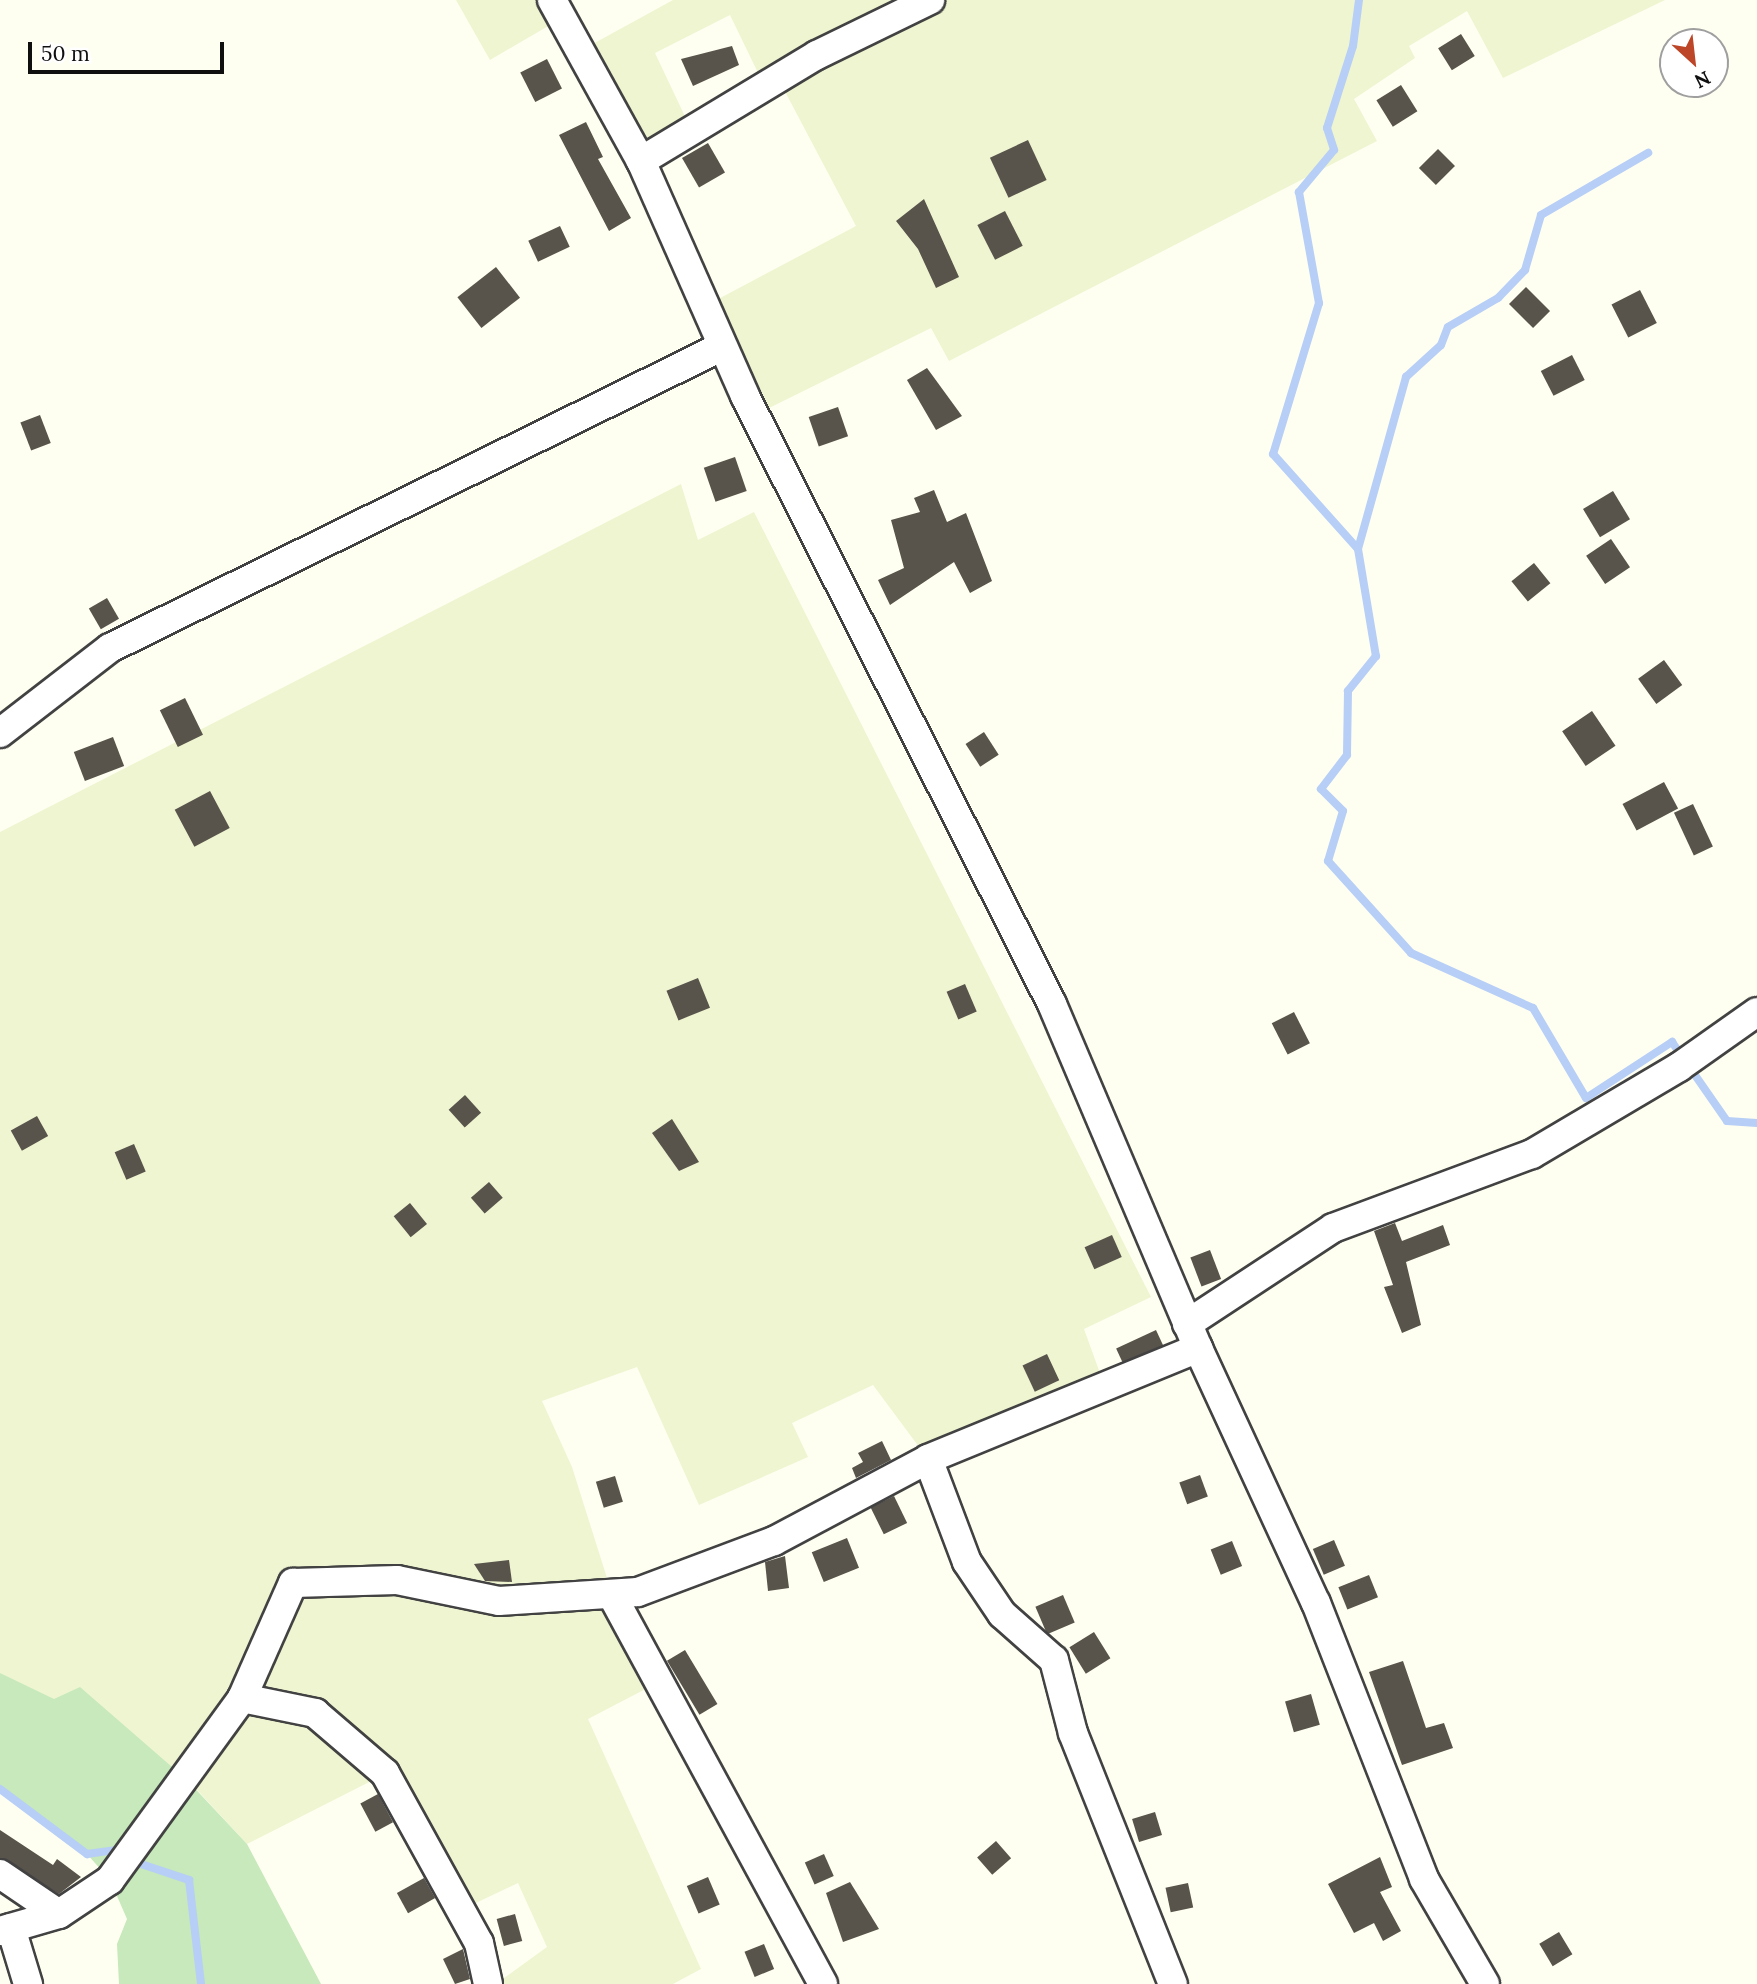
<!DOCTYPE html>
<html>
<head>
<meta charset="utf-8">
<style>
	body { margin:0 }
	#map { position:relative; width:1757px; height:1984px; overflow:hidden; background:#fefff1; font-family:Lora,serif }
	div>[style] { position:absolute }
	.farmland>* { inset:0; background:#eff5d1 }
	.green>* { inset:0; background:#c7e9bb }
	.stream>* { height:8px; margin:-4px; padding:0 4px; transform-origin:4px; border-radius:4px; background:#b7cef6 }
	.building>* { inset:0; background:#58534b; transform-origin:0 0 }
	.roads { filter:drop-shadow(2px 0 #424242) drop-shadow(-2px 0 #424242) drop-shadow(0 2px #424242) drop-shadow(0 -2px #424242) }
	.minor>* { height:28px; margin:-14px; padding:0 14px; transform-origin:14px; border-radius:14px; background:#fff }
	span { translate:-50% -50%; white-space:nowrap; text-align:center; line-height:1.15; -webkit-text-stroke:7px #fff; paint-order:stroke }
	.north { position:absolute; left:1659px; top:28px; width:70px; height:70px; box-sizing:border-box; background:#fff; border:2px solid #9f9f9f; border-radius:50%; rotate:153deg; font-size:19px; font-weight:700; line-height:28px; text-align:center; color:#0f0f0f }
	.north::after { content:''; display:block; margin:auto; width:24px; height:32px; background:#be4628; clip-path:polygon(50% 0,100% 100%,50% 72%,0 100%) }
	.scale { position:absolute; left:28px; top:42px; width:196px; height:32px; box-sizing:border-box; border:4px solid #0f0f0f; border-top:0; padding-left:9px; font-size:21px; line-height:24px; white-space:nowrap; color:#0f0f0f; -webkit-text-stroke:5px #fff; paint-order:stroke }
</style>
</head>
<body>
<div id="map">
	<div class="farmland">
		<i style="clip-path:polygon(456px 0,552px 0,562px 18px,490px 60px)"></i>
		<i style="clip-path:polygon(673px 0,911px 0,761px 79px,730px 15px,655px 53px,690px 127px,641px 161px,580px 51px)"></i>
		<i style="clip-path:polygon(935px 0,1665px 0,1503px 78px,1467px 11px,1409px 46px,1415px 58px,1354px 99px,1377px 141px,949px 361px,931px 328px,759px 413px,707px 305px,856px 226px,781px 84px)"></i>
		<i style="clip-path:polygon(681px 484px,698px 540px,754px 512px,1151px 1297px,1084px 1329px,1105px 1387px,928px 1459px,873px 1385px,792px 1423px,808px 1457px,699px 1505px,637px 1367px,542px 1401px,572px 1467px,613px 1597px,659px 1682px,588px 1719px,701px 1969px,673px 1984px,496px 1984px,547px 1947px,518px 1883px,461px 1910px,385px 1774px,247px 1844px,187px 1779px,0 1673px,0 832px)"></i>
	</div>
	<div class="green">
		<i style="clip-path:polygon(0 1673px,54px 1699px,80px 1687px,187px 1780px,247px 1844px,321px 1984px,119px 1984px,117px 1944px,127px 1919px,110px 1880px,87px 1854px,0 1789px)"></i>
	</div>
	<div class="stream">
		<i style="left:1359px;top:0;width:46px;rotate:97.4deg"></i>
		<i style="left:1353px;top:46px;width:86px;rotate:107.6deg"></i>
		<i style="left:1327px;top:128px;width:23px;rotate:72deg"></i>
		<i style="left:1334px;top:150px;width:55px;rotate:129.8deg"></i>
		<i style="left:1299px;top:192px;width:113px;rotate:79.8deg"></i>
		<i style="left:1319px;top:303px;width:158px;rotate:106.9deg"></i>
		<i style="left:1273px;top:454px;width:127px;rotate:48.2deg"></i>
		<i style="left:1358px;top:549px;width:109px;rotate:80.5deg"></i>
		<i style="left:1376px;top:656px;width:45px;rotate:128.7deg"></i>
		<i style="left:1348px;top:691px;width:64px;rotate:90.9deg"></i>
		<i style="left:1347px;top:755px;width:43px;rotate:127.4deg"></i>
		<i style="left:1321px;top:789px;width:31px;rotate:45deg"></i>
		<i style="left:1343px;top:811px;width:52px;rotate:106.7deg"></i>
		<i style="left:1328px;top:861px;width:124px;rotate:47.9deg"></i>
		<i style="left:1411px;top:953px;width:134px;rotate:24.3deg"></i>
		<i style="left:1533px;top:1008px;width:104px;rotate:59.5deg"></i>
		<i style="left:1586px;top:1098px;width:103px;rotate:-33.1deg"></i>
		<i style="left:1672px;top:1042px;width:96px;rotate:55.2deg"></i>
		<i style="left:1727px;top:1121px;width:30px;rotate:4deg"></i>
		<i style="left:1358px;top:549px;width:179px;rotate:-74.4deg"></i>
		<i style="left:1406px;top:377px;width:47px;rotate:-42.4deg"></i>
		<i style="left:1441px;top:345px;width:19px;rotate:-69deg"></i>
		<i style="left:1448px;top:327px;width:58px;rotate:-30.1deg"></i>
		<i style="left:1498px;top:298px;width:39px;rotate:-46deg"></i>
		<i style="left:1525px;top:270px;width:57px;rotate:-73.8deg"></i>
		<i style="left:1541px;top:215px;width:124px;rotate:-30.1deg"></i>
		<i style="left:0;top:1789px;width:109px;rotate:36.8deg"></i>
		<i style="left:87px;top:1854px;width:28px;rotate:-8deg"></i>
		<i style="left:141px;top:1864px;width:51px;rotate:18.4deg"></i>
		<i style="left:189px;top:1880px;width:105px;rotate:83.4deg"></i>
	</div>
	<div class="building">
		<i style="left:1461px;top:34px;width:26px;height:27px;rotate:58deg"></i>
		<i style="clip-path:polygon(732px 46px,739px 65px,693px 86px,681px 59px)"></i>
		<i style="left:547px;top:59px;width:33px;height:30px;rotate:63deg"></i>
		<i style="left:1401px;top:85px;width:31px;height:29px;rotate:58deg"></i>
		<i style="clip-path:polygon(586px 122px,603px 157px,598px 159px,631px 218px,609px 231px,559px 135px)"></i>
		<i style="left:1028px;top:140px;width:44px;height:42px;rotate:65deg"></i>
		<i style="left:708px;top:143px;width:34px;height:30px;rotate:60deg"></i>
		<i style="left:1438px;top:149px;width:24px;height:27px;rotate:45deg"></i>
		<i style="clip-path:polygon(924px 199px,959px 277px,936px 288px,918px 249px,896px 221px)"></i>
		<i style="left:1005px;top:211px;width:39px;height:31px;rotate:63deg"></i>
		<i style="left:560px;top:226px;width:23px;height:35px;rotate:65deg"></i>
		<i style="left:496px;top:267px;width:39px;height:49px;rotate:52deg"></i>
		<i style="left:1526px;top:287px;width:34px;height:24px;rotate:45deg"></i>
		<i style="left:1640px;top:290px;width:37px;height:32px;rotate:63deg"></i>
		<i style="left:1572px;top:355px;width:28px;height:35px;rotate:63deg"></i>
		<i style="clip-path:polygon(927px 368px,962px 416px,936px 430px,907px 380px)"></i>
		<i style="left:838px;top:407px;width:31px;height:31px;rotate:71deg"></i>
		<i style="left:40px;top:415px;width:30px;height:21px;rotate:69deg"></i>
		<i style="left:735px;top:457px;width:36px;height:33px;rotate:71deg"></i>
		<i style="clip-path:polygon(934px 490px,947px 522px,966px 513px,992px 581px,970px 593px,954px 562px,890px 605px,878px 580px,904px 568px,891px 520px,920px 512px,914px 498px)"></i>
		<i style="left:1613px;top:491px;width:33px;height:35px;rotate:59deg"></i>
		<i style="left:1611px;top:539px;width:34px;height:30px;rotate:56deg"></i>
		<i style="left:1534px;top:563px;width:26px;height:29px;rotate:51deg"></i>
		<i style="left:107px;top:598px;width:24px;height:21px;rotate:60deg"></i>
		<i style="left:1664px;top:660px;width:31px;height:32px;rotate:54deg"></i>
		<i style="left:185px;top:698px;width:41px;height:28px;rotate:64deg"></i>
		<i style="left:1592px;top:711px;width:42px;height:36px;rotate:56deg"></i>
		<i style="left:984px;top:732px;width:27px;height:22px;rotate:57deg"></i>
		<i style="left:113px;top:737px;width:31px;height:42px;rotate:69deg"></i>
		<i style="left:1664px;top:782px;width:30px;height:47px;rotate:62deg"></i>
		<i style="left:210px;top:791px;width:42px;height:40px;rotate:62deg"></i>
		<i style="left:1693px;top:804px;width:47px;height:21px;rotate:65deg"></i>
		<i style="left:698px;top:978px;width:32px;height:34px;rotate:68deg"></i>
		<i style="left:965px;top:984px;width:30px;height:20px;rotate:67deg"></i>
		<i style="left:1294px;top:1012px;width:35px;height:25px;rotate:63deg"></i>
		<i style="left:465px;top:1095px;width:24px;height:22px;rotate:48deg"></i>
		<i style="left:37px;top:1116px;width:23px;height:30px;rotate:61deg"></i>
		<i style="clip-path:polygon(672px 1119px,699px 1162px,679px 1171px,652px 1133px)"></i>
		<i style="left:134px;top:1144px;width:30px;height:21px;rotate:67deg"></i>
		<i style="left:489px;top:1182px;width:21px;height:24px;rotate:49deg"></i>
		<i style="left:410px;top:1203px;width:27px;height:21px;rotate:51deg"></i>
		<i style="clip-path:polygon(1395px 1223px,1402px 1241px,1443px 1225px,1450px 1245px,1406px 1262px,1421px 1325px,1402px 1333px,1384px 1287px,1393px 1285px,1374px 1231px)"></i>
		<i style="left:1112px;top:1235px;width:24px;height:30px;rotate:66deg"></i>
		<i style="left:1210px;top:1250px;width:31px;height:21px;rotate:69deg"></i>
		<i style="left:1156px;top:1330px;width:17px;height:44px;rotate:65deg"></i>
		<i style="left:1047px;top:1354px;width:29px;height:27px;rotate:65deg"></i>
		<i style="clip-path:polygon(882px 1441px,891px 1460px,856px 1478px,852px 1468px,863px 1462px,858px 1453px)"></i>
		<i style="left:1200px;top:1475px;width:23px;height:22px;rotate:70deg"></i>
		<i style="left:615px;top:1476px;width:27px;height:20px;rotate:73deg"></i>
		<i style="left:894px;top:1496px;width:30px;height:26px;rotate:64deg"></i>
		<i style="left:847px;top:1538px;width:32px;height:38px;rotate:68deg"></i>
		<i style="left:1334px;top:1540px;width:28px;height:23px;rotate:67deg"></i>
		<i style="left:1232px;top:1541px;width:27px;height:23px;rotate:68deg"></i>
		<i style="clip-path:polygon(785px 1556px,789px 1588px,768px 1591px,765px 1562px)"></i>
		<i style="clip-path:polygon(509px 1560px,512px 1582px,485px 1581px,474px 1564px)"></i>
		<i style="left:1369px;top:1575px;width:24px;height:33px;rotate:68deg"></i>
		<i style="left:1063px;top:1595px;width:30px;height:30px;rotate:67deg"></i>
		<i style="left:1094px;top:1632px;width:31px;height:29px;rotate:58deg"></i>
		<i style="left:685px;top:1650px;width:63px;height:21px;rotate:59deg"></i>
		<i style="clip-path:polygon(1403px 1661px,1426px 1728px,1444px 1723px,1453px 1748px,1402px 1765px,1369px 1672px)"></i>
		<i style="left:1311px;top:1694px;width:32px;height:27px;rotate:74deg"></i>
		<i style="left:378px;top:1794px;width:32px;height:20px;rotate:62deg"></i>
		<i style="left:1155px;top:1812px;width:24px;height:24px;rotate:73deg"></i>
		<i style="clip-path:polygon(0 1830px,53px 1865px,57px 1859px,81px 1877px,59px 1894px,0 1858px)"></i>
		<i style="left:996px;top:1841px;width:23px;height:25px;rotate:49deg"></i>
		<i style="left:824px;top:1854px;width:24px;height:21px;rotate:66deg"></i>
		<i style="clip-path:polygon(1380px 1857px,1392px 1887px,1380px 1892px,1401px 1931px,1383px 1941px,1374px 1923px,1354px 1933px,1328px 1884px)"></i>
		<i style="left:708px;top:1877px;width:30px;height:23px;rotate:67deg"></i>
		<i style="left:424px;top:1878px;width:23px;height:31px;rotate:61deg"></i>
		<i style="clip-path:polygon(850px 1882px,879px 1929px,843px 1942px,826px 1893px)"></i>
		<i style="left:1188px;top:1883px;width:25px;height:23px;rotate:78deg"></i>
		<i style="left:515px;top:1914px;width:28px;height:19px;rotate:75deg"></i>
		<i style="left:1559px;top:1932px;width:26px;height:23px;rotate:59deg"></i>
		<i style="left:764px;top:1944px;width:27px;height:21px;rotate:68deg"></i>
		<i style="clip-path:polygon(463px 1949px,470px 1979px,455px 1984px,443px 1959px)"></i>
	</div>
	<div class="roads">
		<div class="minor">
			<i style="left:552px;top:0;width:184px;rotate:61.1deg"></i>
			<i style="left:641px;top:161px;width:257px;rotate:66.1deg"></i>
			<i style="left:745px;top:396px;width:681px;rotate:63.21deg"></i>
			<i style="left:1052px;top:1004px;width:374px;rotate:67deg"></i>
			<i style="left:1198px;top:1348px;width:281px;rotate:65.2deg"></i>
			<i style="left:1316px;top:1603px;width:296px;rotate:68.6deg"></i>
			<i style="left:1424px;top:1879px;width:121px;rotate:59.8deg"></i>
			<i style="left:641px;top:161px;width:205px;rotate:-31.1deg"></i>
			<i style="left:817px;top:55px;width:126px;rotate:-26deg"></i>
			<i style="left:0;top:733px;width:139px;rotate:-37.7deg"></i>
			<i style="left:110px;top:648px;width:683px;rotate:-26.23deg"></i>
			<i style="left:1187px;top:1324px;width:175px;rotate:-33.3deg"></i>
			<i style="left:1333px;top:1228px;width:212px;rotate:-20.4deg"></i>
			<i style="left:1532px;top:1154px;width:171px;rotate:-30.6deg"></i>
			<i style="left:1679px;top:1067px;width:95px;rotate:-35.2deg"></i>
			<i style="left:928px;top:1459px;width:110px;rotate:69.3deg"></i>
			<i style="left:967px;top:1562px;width:63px;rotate:56.1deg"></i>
			<i style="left:1002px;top:1614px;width:69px;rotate:41.5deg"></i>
			<i style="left:1054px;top:1660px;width:75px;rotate:75.4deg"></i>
			<i style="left:1073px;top:1733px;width:270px;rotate:68.3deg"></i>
			<i style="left:613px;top:1597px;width:440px;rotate:61.5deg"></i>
			<i style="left:242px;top:1698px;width:75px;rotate:11.6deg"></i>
			<i style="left:315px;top:1713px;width:92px;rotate:40.6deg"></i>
			<i style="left:385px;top:1773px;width:194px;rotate:61.1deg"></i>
			<i style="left:479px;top:1943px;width:42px;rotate:77.6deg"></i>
			<i style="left:0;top:1874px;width:71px;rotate:34.1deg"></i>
			<i style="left:11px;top:1928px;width:59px;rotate:73.1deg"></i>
			<i style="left:0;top:1931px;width:61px;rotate:-16.1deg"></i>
			<i style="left:59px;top:1914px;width:61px;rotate:-33.7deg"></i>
			<i style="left:110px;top:1880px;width:225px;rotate:-54deg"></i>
			<i style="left:242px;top:1698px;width:126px;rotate:-66.1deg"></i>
			<i style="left:293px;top:1583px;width:104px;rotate:-1.7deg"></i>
			<i style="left:397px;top:1580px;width:104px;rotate:11.6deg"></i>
			<i style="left:499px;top:1601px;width:139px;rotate:-3.7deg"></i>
			<i style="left:638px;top:1592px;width:145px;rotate:-20.6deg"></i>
			<i style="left:774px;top:1541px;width:174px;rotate:-28deg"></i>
			<i style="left:928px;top:1459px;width:292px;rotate:-22.3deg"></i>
		</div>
	</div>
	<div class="north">N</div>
	<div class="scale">50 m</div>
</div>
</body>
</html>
